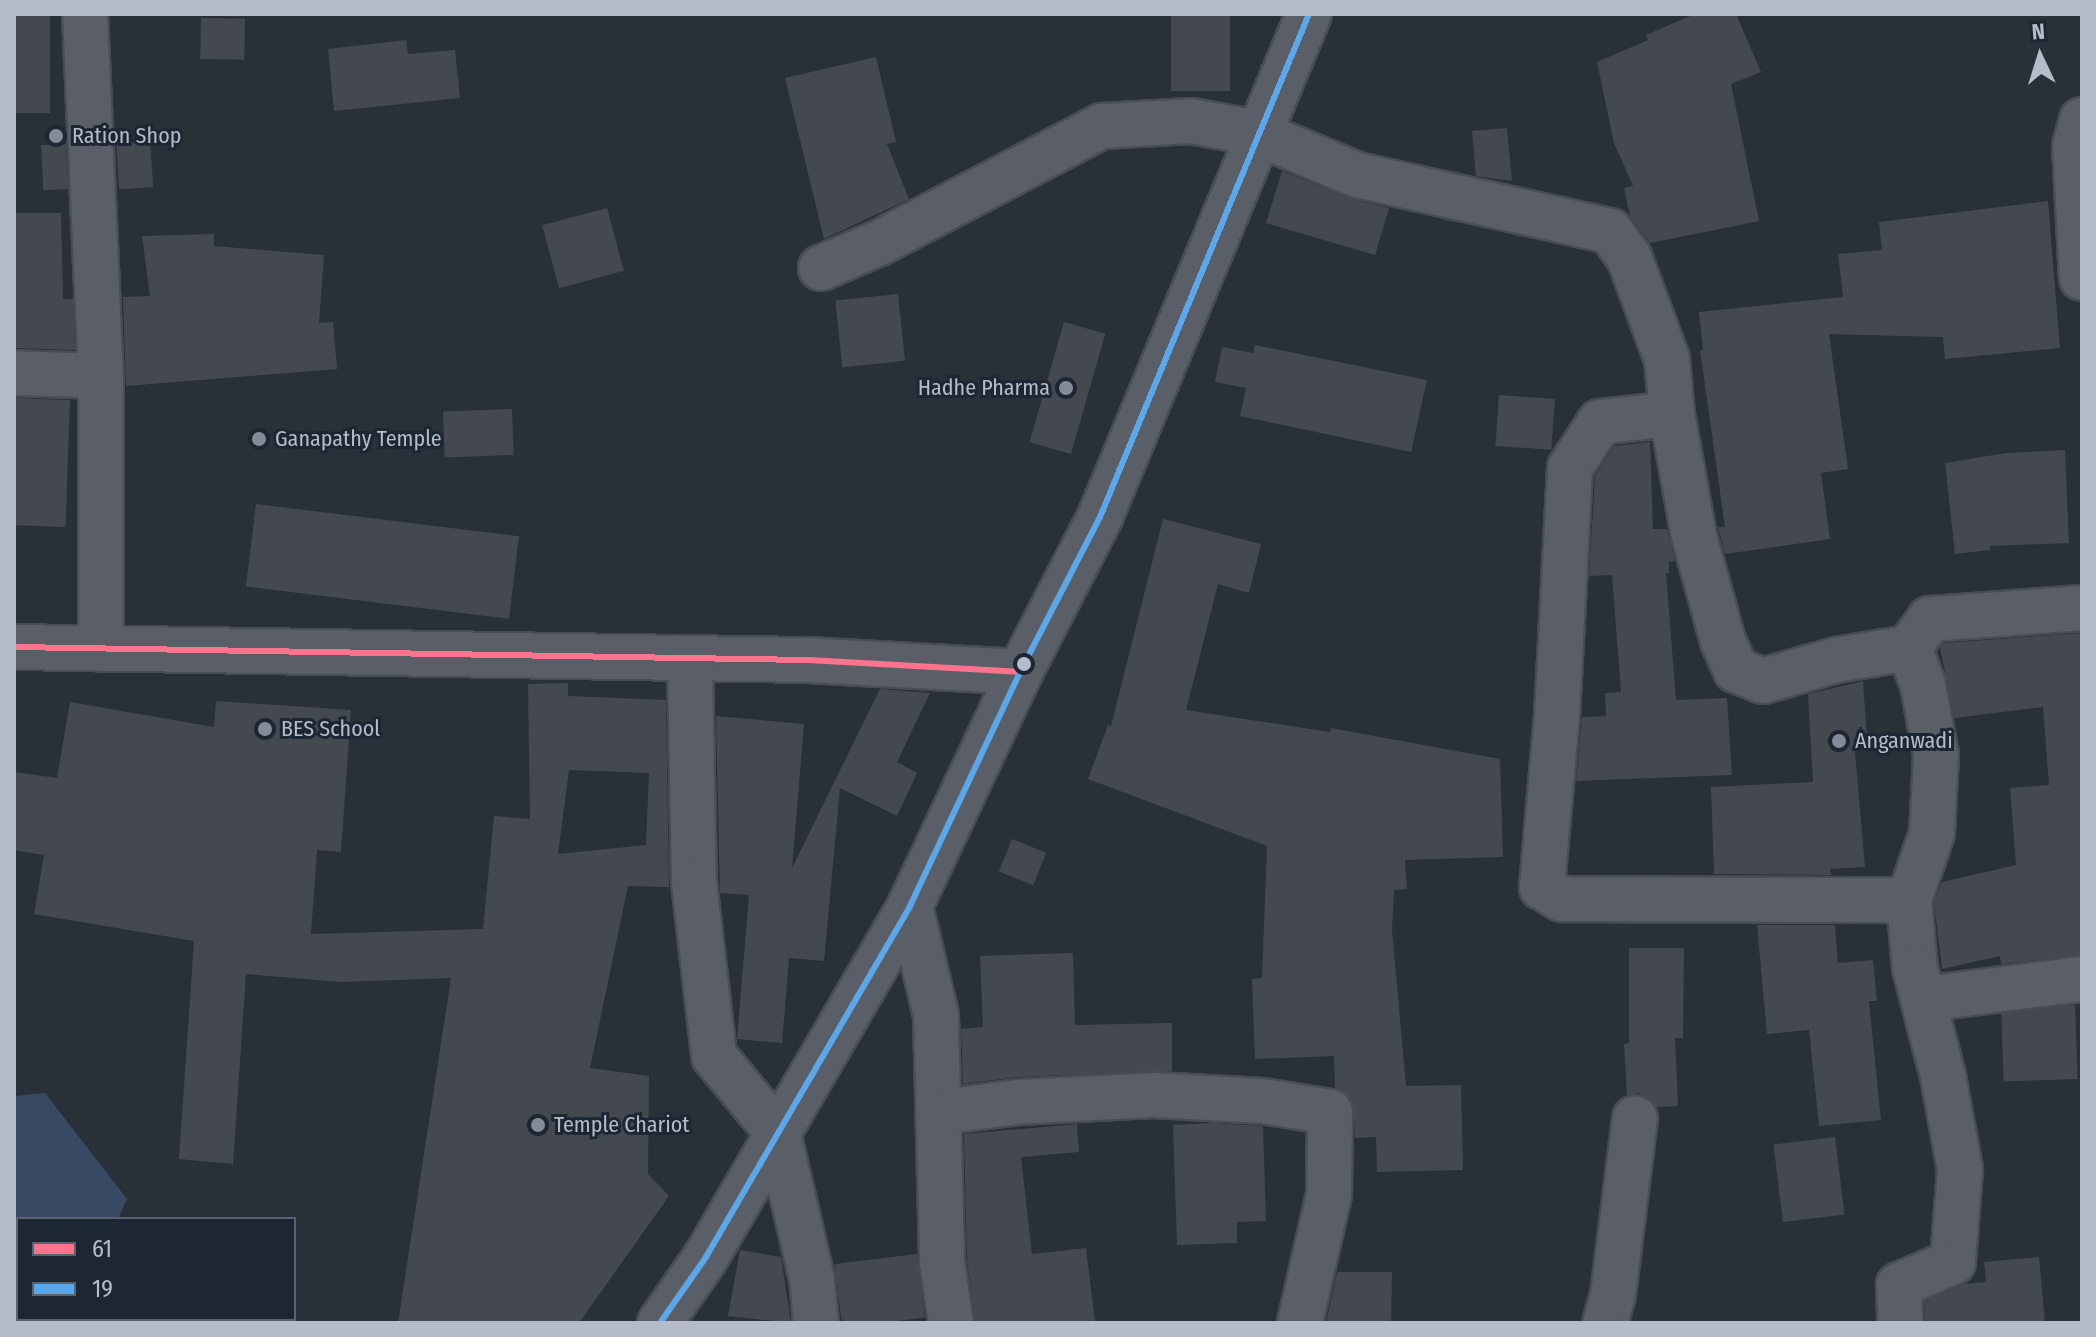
<!DOCTYPE html>
<html>
<head>
<meta charset="utf-8">
<style>
	body { margin:0 }
	#map { position:relative; width:2096px; height:1337px; overflow:hidden; background:#2a3038; font-family:"Fira Sans Condensed",sans-serif }
	div>[style] { position:absolute }
	.water>* { inset:0; background:#384963 }
	.building>* { inset:0; background:#444950; transform-origin:0 0 }
	.roads { filter:drop-shadow(2px 0 #484c53) drop-shadow(-2px 0 #484c53) drop-shadow(0 2px #484c53) drop-shadow(0 -2px #484c53) }
	.minor>* { height:44px; margin:-22px; padding:0 22px; transform-origin:22px; border-radius:22px; background:#5a5e66 }
	.tertiary>* { height:44px; margin:-22px; padding:0 22px; transform-origin:22px; border-radius:22px; background:#5a5e66 }
	.bus-1>* { height:6px; margin:-3px; padding:0 3px; transform-origin:3px; border-radius:3px; background:#fc738d }
	.bus-2>* { height:6px; margin:-3px; padding:0 3px; transform-origin:3px; border-radius:3px; background:#5aa8eb }
	.dots>* { width:22px; height:22px; translate:-50% -50%; box-sizing:border-box; border:4px solid #1d2633; border-radius:50% }
	span { translate:-50% -50%; white-space:nowrap; text-align:center; line-height:1.15; -webkit-text-stroke:6px #1d2633; paint-order:stroke }
	.poi-label { font-size:22px; color:#b4bcc9 }
	.left { translate:0 -50%; text-align:left }
	.right { translate:-100% -50%; text-align:right }
	.frame { position:absolute; inset:0; border:16px solid #b4bcc9; pointer-events:none }
	.legend { position:absolute; left:16px; top:1217px; width:280px; height:104px; box-sizing:border-box; background:#1d2633; border:2px solid #59626f; margin:0; padding:10px 14px; list-style:none; font-size:24px; color:#b4bcc9 }
	.legend li { display:flex; align-items:center; gap:16px; height:40px }
	.legend b { width:40px; border:2px solid #59626f }
	.north { position:absolute; left:2000px; top:16px; width:80px; height:80px; -webkit-text-stroke:6px #1d2633; paint-order:stroke; rotate:356deg; font-size:22px; font-weight:700; line-height:32px; text-align:center; color:#b4bcc9 }
	.north::after { content:''; display:block; margin:auto; width:28px; height:36px; background:#b4bcc9; clip-path:polygon(50% 0,100% 100%,50% 72%,0 100%) }
</style>
</head>
<body>
<div id="map">
	<div class="water">
		<i style="clip-path:polygon(45px 1093px,127px 1199px,118px 1219px,18px 1219px,18px 1290px,14px 1290px,14px 1096px)"></i>
	</div>
	<div class="building">
		<i style="left:14px;top:14px;width:36px;height:99px"></i>
		<i style="left:1171px;top:14px;width:59px;height:77px"></i>
		<i style="clip-path:polygon(1695px 14px,1736px 14px,1761px 72px,1731px 84px,1759px 221px,1650px 243px,1630px 216px,1624px 188px,1633px 186px,1614px 143px,1597px 62px,1648px 40px,1646px 35px)"></i>
		<i style="left:201px;top:18px;width:44px;height:41px;rotate:1deg"></i>
		<i style="clip-path:polygon(406px 40px,408px 54px,455px 50px,460px 98px,334px 111px,328px 49px)"></i>
		<i style="clip-path:polygon(876px 57px,896px 142px,887px 144px,909px 199px,824px 239px,785px 78px)"></i>
		<i style="clip-path:polygon(1507px 128px,1512px 181px,1476px 176px,1472px 131px)"></i>
		<i style="left:150px;top:140px;width:47px;height:34px;rotate:86deg"></i>
		<i style="left:66px;top:144px;width:45px;height:25px;rotate:87deg"></i>
		<i style="clip-path:polygon(1282px 171px,1348px 198px,1389px 208px,1375px 255px,1266px 223px)"></i>
		<i style="clip-path:polygon(2048px 201px,2060px 348px,1945px 359px,1943px 337px,1829px 334px,1848px 469px,1821px 473px,1830px 539px,1725px 554px,1718px 527px,1725px 527px,1700px 350px,1703px 350px,1699px 312px,1843px 297px,1838px 254px,1882px 250px,1879px 222px)"></i>
		<i style="left:607px;top:208px;width:65px;height:67px;rotate:75deg"></i>
		<i style="clip-path:polygon(14px 213px,61px 213px,63px 299px,73px 299px,75px 350px,14px 348px)"></i>
		<i style="clip-path:polygon(214px 234px,214px 246px,324px 255px,319px 323px,333px 322px,337px 369px,126px 386px,123px 297px,150px 296px,142px 236px)"></i>
		<i style="left:898px;top:294px;width:67px;height:63px;rotate:84deg"></i>
		<i style="left:1064px;top:322px;width:43px;height:125px;rotate:16deg"></i>
		<i style="clip-path:polygon(1255px 345px,1427px 380px,1411px 452px,1240px 416px,1246px 388px,1215px 382px,1222px 347px,1253px 353px)"></i>
		<i style="left:1499px;top:395px;width:56px;height:51px;rotate:4deg"></i>
		<i style="left:14px;top:398px;width:56px;height:127px;rotate:2deg"></i>
		<i style="left:512px;top:409px;width:46px;height:69px;rotate:88deg"></i>
		<i style="clip-path:polygon(1650px 442px,1653px 529px,1667px 529px,1675px 561px,1669px 562px,1669px 573px,1666px 573px,1676px 700px,1727px 698px,1732px 775px,1576px 781px,1582px 717px,1606px 716px,1605px 693px,1621px 692px,1612px 575px,1589px 576px,1595px 476px,1614px 446px)"></i>
		<i style="clip-path:polygon(2065px 450px,2069px 543px,1990px 546px,1990px 550px,1955px 554px,1945px 463px,2006px 453px)"></i>
		<i style="left:256px;top:504px;width:265px;height:83px;rotate:7deg"></i>
		<i style="clip-path:polygon(1163px 519px,1261px 544px,1249px 593px,1218px 584px,1186px 710px,1330px 732px,1331px 728px,1500px 759px,1503px 857px,1405px 860px,1407px 889px,1394px 890px,1392px 930px,1406px 1086px,1461px 1085px,1463px 1170px,1377px 1172px,1376px 1137px,1355px 1138px,1353px 1102px,1335px 1088px,1334px 1056px,1255px 1059px,1252px 979px,1262px 978px,1267px 846px,1088px 779px,1108px 725px,1111px 726px)"></i>
		<i style="clip-path:polygon(2082px 633px,2082px 955px,2001px 964px,2000px 956px,1942px 969px,1934px 903px,1942px 882px,2016px 865px,2010px 788px,2049px 785px,2043px 707px,1954px 718px,1940px 647px,1943px 643px)"></i>
		<i style="clip-path:polygon(1863px 681px,1867px 738px,1854px 740px,1865px 867px,1830px 869px,1831px 875px,1714px 874px,1711px 787px,1813px 782px,1808px 694px)"></i>
		<i style="clip-path:polygon(evenodd,568px 683px,568px 696px,666px 700px,669px 887px,628px 886px,590px 1068px,649px 1076px,648px 1174px,669px 1196px,579px 1323px,398px 1323px,451px 978px,341px 982px,246px 974px,233px 1164px,179px 1159px,194px 941px,34px 914px,44px 855px,14px 850px,14px 772px,57px 778px,70px 702px,214px 727px,216px 701px,351px 710px,341px 852px,317px 850px,311px 934px,483px 929px,494px 816px,530px 819px,528px 684px,568px 683px,569px 770px,649px 773px,646px 845px,558px 854px,569px 770px)"></i>
		<i style="clip-path:polygon(880px 689px,930px 693px,897px 762px,917px 773px,897px 816px,840px 788px,824px 961px,789px 958px,782px 1043px,737px 1039px,749px 895px,720px 893px,716px 716px,804px 724px,792px 868px)"></i>
		<i style="left:1012px;top:839px;width:37px;height:35px;rotate:22deg"></i>
		<i style="clip-path:polygon(1757px 925px,1835px 925px,1838px 963px,1873px 960px,1877px 1001px,1869px 1001px,1881px 1120px,1819px 1126px,1809px 1030px,1767px 1034px)"></i>
		<i style="clip-path:polygon(1629px 948px,1684px 948px,1683px 1038px,1675px 1038px,1678px 1106px,1657px 1107px,1639px 1093px,1627px 1095px,1624px 1044px,1629px 1043px)"></i>
		<i style="clip-path:polygon(1073px 953px,1075px 1025px,1172px 1023px,1172px 1071px,1017px 1077px,963px 1084px,961px 1029px,983px 1027px,980px 956px)"></i>
		<i style="left:2075px;top:1005px;width:74px;height:74px;rotate:88deg"></i>
		<i style="clip-path:polygon(1213px 1123px,1263px 1126px,1266px 1221px,1237px 1222px,1237px 1243px,1177px 1245px,1173px 1125px)"></i>
		<i style="clip-path:polygon(1077px 1124px,1079px 1152px,1021px 1157px,1032px 1254px,1086px 1248px,1095px 1321px,975px 1323px,967px 1260px,964px 1134px)"></i>
		<i style="left:1835px;top:1137px;width:78px;height:62px;rotate:83deg"></i>
		<i style="clip-path:polygon(740px 1250px,781px 1257px,791px 1323px,728px 1316px)"></i>
		<i style="left:917px;top:1254px;width:64px;height:83px;rotate:83deg"></i>
		<i style="clip-path:polygon(2039px 1257px,2045px 1323px,1925px 1323px,1924px 1301px,1964px 1284px,1986px 1282px,1984px 1262px)"></i>
		<i style="clip-path:polygon(1337px 1272px,1392px 1272px,1391px 1323px,1326px 1323px)"></i>
	</div>
	<div class="roads">
		<div class="minor">
			<i style="left:85px;top:14px;width:362px;rotate:87.5deg"></i>
			<i style="left:101px;top:376px;width:273px;rotate:90deg"></i>
			<i style="left:2082px;top:120px;width:27px;rotate:105deg"></i>
			<i style="left:2075px;top:146px;width:132px;rotate:87deg"></i>
			<i style="left:821px;top:268px;width:63px;rotate:-23.3deg"></i>
			<i style="left:879px;top:243px;width:252px;rotate:-27.7deg"></i>
			<i style="left:1102px;top:126px;width:89px;rotate:-3.2deg"></i>
			<i style="left:1191px;top:121px;width:67px;rotate:10.3deg"></i>
			<i style="left:1257px;top:133px;width:108px;rotate:22.8deg"></i>
			<i style="left:1357px;top:175px;width:259px;rotate:12.5deg"></i>
			<i style="left:1610px;top:231px;width:32px;rotate:54deg"></i>
			<i style="left:1629px;top:257px;width:109px;rotate:69.6deg"></i>
			<i style="left:1667px;top:359px;width:55px;rotate:84.8deg"></i>
			<i style="left:1672px;top:414px;width:124px;rotate:79.8deg"></i>
			<i style="left:1694px;top:536px;width:109px;rotate:74.6deg"></i>
			<i style="left:1723px;top:641px;width:32px;rotate:66deg"></i>
			<i style="left:1736px;top:670px;width:29px;rotate:22deg"></i>
			<i style="left:1763px;top:681px;width:76px;rotate:-16deg"></i>
			<i style="left:1836px;top:660px;width:74px;rotate:-9.3deg"></i>
			<i style="left:1909px;top:648px;width:40px;rotate:69deg"></i>
			<i style="left:1923px;top:685px;width:71px;rotate:79.5deg"></i>
			<i style="left:1936px;top:755px;width:78px;rotate:92.9deg"></i>
			<i style="left:1932px;top:833px;width:71px;rotate:108.9deg"></i>
			<i style="left:1909px;top:900px;width:68px;rotate:85deg"></i>
			<i style="left:1915px;top:968px;width:112px;rotate:75.5deg"></i>
			<i style="left:1943px;top:1076px;width:96px;rotate:79.7deg"></i>
			<i style="left:1960px;top:1170px;width:92px;rotate:94.4deg"></i>
			<i style="left:1953px;top:1262px;width:59px;rotate:156.9deg"></i>
			<i style="left:1899px;top:1285px;width:38px;rotate:88deg"></i>
			<i style="left:14px;top:373px;width:87px;rotate:2deg"></i>
			<i style="left:1672px;top:414px;width:72px;rotate:173.7deg"></i>
			<i style="left:1600px;top:422px;width:55px;rotate:123.1deg"></i>
			<i style="left:1570px;top:468px;width:247px;rotate:93deg"></i>
			<i style="left:1557px;top:715px;width:173px;rotate:95deg"></i>
			<i style="left:1542px;top:887px;width:23px;rotate:31deg"></i>
			<i style="left:1562px;top:899px;width:347px;rotate:0.2deg"></i>
			<i style="left:14px;top:647px;width:793px;rotate:0.94deg"></i>
			<i style="left:807px;top:660px;width:213px;rotate:3.2deg"></i>
			<i style="left:1909px;top:648px;width:36px;rotate:-54deg"></i>
			<i style="left:1930px;top:619px;width:152px;rotate:-4.1deg"></i>
			<i style="left:690px;top:658px;width:224px;rotate:89deg"></i>
			<i style="left:694px;top:882px;width:175px;rotate:83.4deg"></i>
			<i style="left:714px;top:1056px;width:100px;rotate:50.3deg"></i>
			<i style="left:778px;top:1133px;width:150px;rotate:76.9deg"></i>
			<i style="left:812px;top:1279px;width:44px;rotate:84.8deg"></i>
			<i style="left:910px;top:906px;width:112px;rotate:76.6deg"></i>
			<i style="left:936px;top:1015px;width:247px;rotate:88.6deg"></i>
			<i style="left:942px;top:1262px;width:62px;rotate:81.6deg"></i>
			<i style="left:1925px;top:999px;width:158px;rotate:-7.3deg"></i>
			<i style="left:941px;top:1112px;width:78px;rotate:-7.4deg"></i>
			<i style="left:1018px;top:1102px;width:136px;rotate:-2.9deg"></i>
			<i style="left:1154px;top:1095px;width:109px;rotate:3.2deg"></i>
			<i style="left:1263px;top:1101px;width:68px;rotate:9.3deg"></i>
			<i style="left:1330px;top:1112px;width:82px;rotate:90.7deg"></i>
			<i style="left:1329px;top:1194px;width:132px;rotate:102.7deg"></i>
			<i style="left:1605px;top:1323px;width:29px;rotate:-74deg"></i>
			<i style="left:1613px;top:1295px;width:178px;rotate:-82.9deg"></i>
		</div>
		<div class="tertiary">
			<i style="left:660px;top:1323px;width:80px;rotate:-55.1deg"></i>
			<i style="left:706px;top:1257px;width:406px;rotate:-59.8deg"></i>
			<i style="left:910px;top:906px;width:259px;rotate:-64.8deg"></i>
			<i style="left:1020px;top:672px;width:174px;rotate:-62.7deg"></i>
			<i style="left:1100px;top:517px;width:545px;rotate:-67.44deg"></i>
		</div>
	</div>
	<div class="bus-1">
		<i style="left:14px;top:647px;width:793px;rotate:0.94deg"></i>
		<i style="left:807px;top:660px;width:213px;rotate:3.2deg"></i>
	</div>
	<div class="bus-2">
		<i style="left:660px;top:1323px;width:80px;rotate:-55.1deg"></i>
		<i style="left:706px;top:1257px;width:406px;rotate:-59.8deg"></i>
		<i style="left:910px;top:906px;width:259px;rotate:-64.8deg"></i>
		<i style="left:1020px;top:672px;width:174px;rotate:-62.7deg"></i>
		<i style="left:1100px;top:517px;width:545px;rotate:-67.44deg"></i>
	</div>
	<div class="dots">
		<i style="left:56px;top:136px;background:#848b96"></i>
		<i style="left:1066px;top:388px;background:#848b96"></i>
		<i style="left:259px;top:439px;background:#848b96"></i>
		<i style="left:1024px;top:664px;background:#b4bcc9"></i>
		<i style="left:265px;top:729px;background:#848b96"></i>
		<i style="left:1839px;top:741px;background:#848b96"></i>
		<i style="left:538px;top:1125px;background:#848b96"></i>
	</div>
	<div class="poi-label">
		<span class="left" style="left:72px;top:136px">Ration Shop</span>
		<span class="right" style="left:1050px;top:388px">Hadhe Pharma</span>
		<span class="left" style="left:275px;top:439px">Ganapathy Temple</span>
		<span class="left" style="left:281px;top:729px">BES School</span>
		<span class="left" style="left:1855px;top:741px">Anganwadi</span>
		<span class="left" style="left:554px;top:1125px">Temple Chariot</span>
	</div>
	<div class="frame"></div>
	<ul class="legend">
	<li><b style="height:10px;background:#fc738d"></b>61</li>
	<li><b style="height:10px;background:#5aa8eb"></b>19</li>
	</ul>
	<div class="north">N</div>
</div>
</body>
</html>
